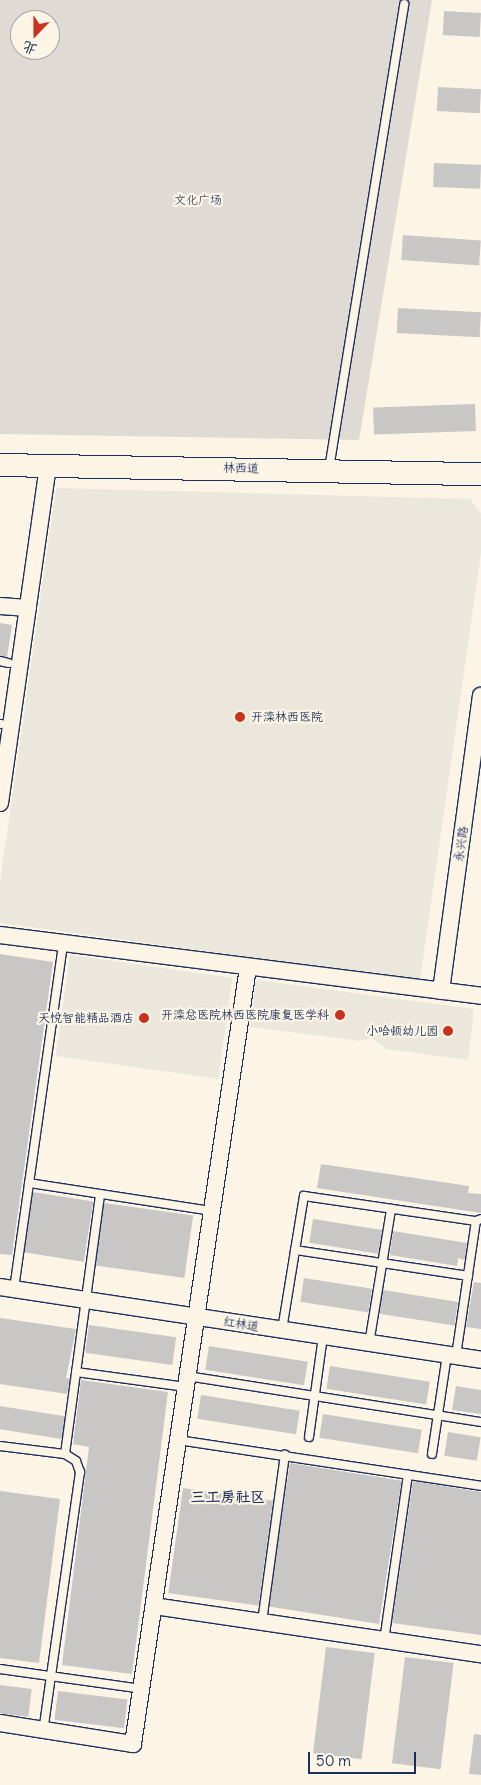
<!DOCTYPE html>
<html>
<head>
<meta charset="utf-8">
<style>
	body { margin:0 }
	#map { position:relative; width:481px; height:1785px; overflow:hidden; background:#fcf5e5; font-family:Delius,"LXGW WenKai TC",sans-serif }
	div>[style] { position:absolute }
	.built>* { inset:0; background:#ece7dc; transform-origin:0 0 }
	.green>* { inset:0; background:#dfdbd4 }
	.building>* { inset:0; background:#c8c7c6; transform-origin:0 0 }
	.roads { filter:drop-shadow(1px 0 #1b2f5e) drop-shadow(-1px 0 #1b2f5e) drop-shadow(0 1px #1b2f5e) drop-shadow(0 -1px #1b2f5e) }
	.service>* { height:8px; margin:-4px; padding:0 4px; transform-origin:4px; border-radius:4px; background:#fcf5e5 }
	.minor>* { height:16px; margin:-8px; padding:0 8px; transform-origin:8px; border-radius:8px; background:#fcf5e5 }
	.secondary>* { height:22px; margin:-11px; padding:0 11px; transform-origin:11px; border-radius:11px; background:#fcf5e5 }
	.dots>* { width:14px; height:14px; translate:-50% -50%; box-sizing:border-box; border:2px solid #fcf5e5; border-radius:50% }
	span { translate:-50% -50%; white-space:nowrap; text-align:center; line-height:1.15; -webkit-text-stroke:4.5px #fcf5e5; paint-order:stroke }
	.park-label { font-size:12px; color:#425176 }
	.street-label { font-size:12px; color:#1b2f5e }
	.poi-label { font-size:12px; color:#1b2f5e }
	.left { translate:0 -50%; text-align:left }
	.right { translate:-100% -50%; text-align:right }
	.quarter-label { font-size:15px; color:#1b2f5e; font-weight:700 }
	.north { position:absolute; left:10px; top:10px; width:50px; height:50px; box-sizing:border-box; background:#fcf5e5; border:1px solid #a2a6af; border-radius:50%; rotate:202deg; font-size:14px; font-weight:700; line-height:20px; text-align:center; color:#1b2f5e }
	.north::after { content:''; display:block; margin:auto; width:18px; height:22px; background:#c8321e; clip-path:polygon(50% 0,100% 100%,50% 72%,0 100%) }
	.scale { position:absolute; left:308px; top:1752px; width:108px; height:22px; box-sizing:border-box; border:2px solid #1b2f5e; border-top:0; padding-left:6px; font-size:15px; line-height:18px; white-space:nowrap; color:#1b2f5e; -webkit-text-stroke:4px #fcf5e5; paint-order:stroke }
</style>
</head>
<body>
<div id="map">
	<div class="built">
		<i style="clip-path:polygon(56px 488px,470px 499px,481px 513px,481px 553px,420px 980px,0 923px,0 882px)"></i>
		<i style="left:70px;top:955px;width:164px;height:102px;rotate:8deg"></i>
		<i style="clip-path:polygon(256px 980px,474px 1009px,468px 1060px,386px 1049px,372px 1038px,360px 1041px,250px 1027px)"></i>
	</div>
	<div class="green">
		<i style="clip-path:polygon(evenodd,0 0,432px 0,359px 440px,0 434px,0 0,20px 20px,50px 20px,50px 50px,20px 50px,20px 20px)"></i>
	</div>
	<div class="building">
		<i style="left:444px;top:11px;width:37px;height:24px;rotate:3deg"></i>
		<i style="left:438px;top:87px;width:43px;height:24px;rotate:3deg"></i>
		<i style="left:434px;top:163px;width:47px;height:24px;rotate:2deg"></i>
		<i style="left:403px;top:235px;width:78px;height:25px;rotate:4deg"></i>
		<i style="left:398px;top:308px;width:83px;height:25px;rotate:3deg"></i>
		<i style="left:475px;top:404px;width:27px;height:102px;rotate:88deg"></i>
		<i style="clip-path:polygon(0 623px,12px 625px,7px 657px,0 656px)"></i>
		<i style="clip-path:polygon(0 954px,53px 962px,12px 1255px,0 1254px)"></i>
		<i style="clip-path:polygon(321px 1164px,469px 1186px,468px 1193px,481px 1194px,481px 1213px,317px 1188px)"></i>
		<i style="left:33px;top:1192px;width:61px;height:61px;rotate:9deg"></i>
		<i style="left:104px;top:1203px;width:90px;height:63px;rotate:8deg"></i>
		<i style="left:313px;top:1219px;width:70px;height:24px;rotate:9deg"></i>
		<i style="clip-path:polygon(393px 1231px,467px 1243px,465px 1260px,458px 1258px,457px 1266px,390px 1255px)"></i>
		<i style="left:304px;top:1278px;width:69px;height:24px;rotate:9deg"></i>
		<i style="clip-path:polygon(474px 1282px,481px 1283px,481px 1329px,466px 1327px)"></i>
		<i style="left:383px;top:1290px;width:76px;height:24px;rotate:9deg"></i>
		<i style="clip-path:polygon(0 1318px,76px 1329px,66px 1378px,70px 1378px,67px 1394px,0 1384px)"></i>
		<i style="left:89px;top:1325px;width:88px;height:28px;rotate:8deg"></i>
		<i style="left:209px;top:1346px;width:100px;height:24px;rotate:9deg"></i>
		<i style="left:330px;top:1366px;width:101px;height:23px;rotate:9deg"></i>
		<i style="clip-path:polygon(81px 1380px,168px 1392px,132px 1674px,62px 1665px,89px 1447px,73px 1444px)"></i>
		<i style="clip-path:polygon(456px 1386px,481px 1390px,481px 1414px,452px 1410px)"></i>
		<i style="left:201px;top:1395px;width:100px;height:24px;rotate:9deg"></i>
		<i style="left:0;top:1406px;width:66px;height:23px;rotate:9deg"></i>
		<i style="left:323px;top:1414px;width:100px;height:24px;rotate:9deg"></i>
		<i style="left:448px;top:1432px;width:33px;height:24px;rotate:9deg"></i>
		<i style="left:290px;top:1463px;width:113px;height:145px;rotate:9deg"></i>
		<i style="clip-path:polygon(413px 1481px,481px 1492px,481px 1635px,392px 1623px)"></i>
		<i style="left:183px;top:1488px;width:91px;height:106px;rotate:8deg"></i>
		<i style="clip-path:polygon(0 1491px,60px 1499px,39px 1663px,0 1658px)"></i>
		<i style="left:326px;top:1647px;width:49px;height:107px;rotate:7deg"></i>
		<i style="left:405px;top:1657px;width:49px;height:107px;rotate:7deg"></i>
		<i style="left:0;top:1685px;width:32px;height:28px;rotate:7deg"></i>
		<i style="left:58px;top:1691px;width:70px;height:29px;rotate:7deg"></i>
		<i style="clip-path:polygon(474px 1734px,481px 1735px,481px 1775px,469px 1774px)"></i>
	</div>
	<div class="roads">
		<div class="service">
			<i style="left:329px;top:469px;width:471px;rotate:-80.8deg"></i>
			<i style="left:0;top:661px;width:9px;rotate:13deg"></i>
			<i style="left:0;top:724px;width:1px"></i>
			<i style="left:29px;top:1183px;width:185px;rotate:8.7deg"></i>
			<i style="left:295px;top:1250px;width:175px;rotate:8.5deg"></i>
			<i style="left:14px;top:1289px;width:349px;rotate:-81.9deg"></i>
			<i style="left:282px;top:1330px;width:136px;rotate:-80.7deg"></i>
			<i style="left:304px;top:1196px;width:174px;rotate:8.3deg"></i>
			<i style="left:476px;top:1221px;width:5px;rotate:-22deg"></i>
			<i style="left:369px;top:1344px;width:137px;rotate:-80.7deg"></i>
			<i style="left:456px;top:1356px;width:136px;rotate:-81.6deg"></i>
			<i style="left:76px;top:1372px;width:111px;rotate:7.8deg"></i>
			<i style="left:187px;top:1376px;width:298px;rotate:8.9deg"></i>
			<i style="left:309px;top:1437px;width:102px;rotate:-82.1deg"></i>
			<i style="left:178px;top:1440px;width:306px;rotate:8.6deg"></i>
			<i style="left:0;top:1446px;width:65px;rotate:7deg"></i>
			<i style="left:65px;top:1454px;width:13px;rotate:32deg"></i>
			<i style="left:76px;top:1461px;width:12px;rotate:70deg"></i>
			<i style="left:80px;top:1472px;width:262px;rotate:98.1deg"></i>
			<i style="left:65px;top:1454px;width:262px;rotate:-82.3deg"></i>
			<i style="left:432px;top:1454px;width:100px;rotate:-81.4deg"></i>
			<i style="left:262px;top:1622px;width:169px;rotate:-82.2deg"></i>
			<i style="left:384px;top:1641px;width:168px;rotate:-81.8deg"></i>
			<i style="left:0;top:1669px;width:143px;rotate:8deg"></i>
		</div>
		<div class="minor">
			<i style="left:0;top:606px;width:28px;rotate:4deg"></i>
			<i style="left:0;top:803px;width:341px;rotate:-81.9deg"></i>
			<i style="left:0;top:935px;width:485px;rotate:7.2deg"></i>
			<i style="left:441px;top:991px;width:298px;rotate:-82.3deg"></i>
			<i style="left:0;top:1287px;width:487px;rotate:8.6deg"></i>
			<i style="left:154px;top:1606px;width:331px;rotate:8.4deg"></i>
			<i style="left:0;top:1723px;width:135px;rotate:9deg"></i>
			<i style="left:133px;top:1744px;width:785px;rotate:-81.58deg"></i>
		</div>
		<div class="secondary">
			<i style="left:0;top:465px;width:481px;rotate:1.1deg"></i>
		</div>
	</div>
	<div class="dots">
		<i style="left:240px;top:717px;background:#c8321e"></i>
		<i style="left:340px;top:1015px;background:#c8321e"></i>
		<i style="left:144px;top:1018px;background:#c8321e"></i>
		<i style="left:448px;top:1031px;background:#c8321e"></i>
	</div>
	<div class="park-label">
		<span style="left:198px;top:200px">文化广场</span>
	</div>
	<div class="street-label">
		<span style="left:241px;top:468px;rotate:1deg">林西道</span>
		<span style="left:461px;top:844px;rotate:-82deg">永兴路</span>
		<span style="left:241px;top:1324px;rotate:9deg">红林道</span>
	</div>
	<div class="poi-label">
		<span class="left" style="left:251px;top:717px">开滦林西医院</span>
		<span class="right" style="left:329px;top:1015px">开滦总医院林西医院康复医学科</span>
		<span class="right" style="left:134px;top:1018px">天悦智能精品酒店</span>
		<span class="right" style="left:438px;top:1031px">小哈顿幼儿园</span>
	</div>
	<div class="quarter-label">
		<span style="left:228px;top:1497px">三工房社区</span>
	</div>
	<div class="north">北</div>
	<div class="scale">50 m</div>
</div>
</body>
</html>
